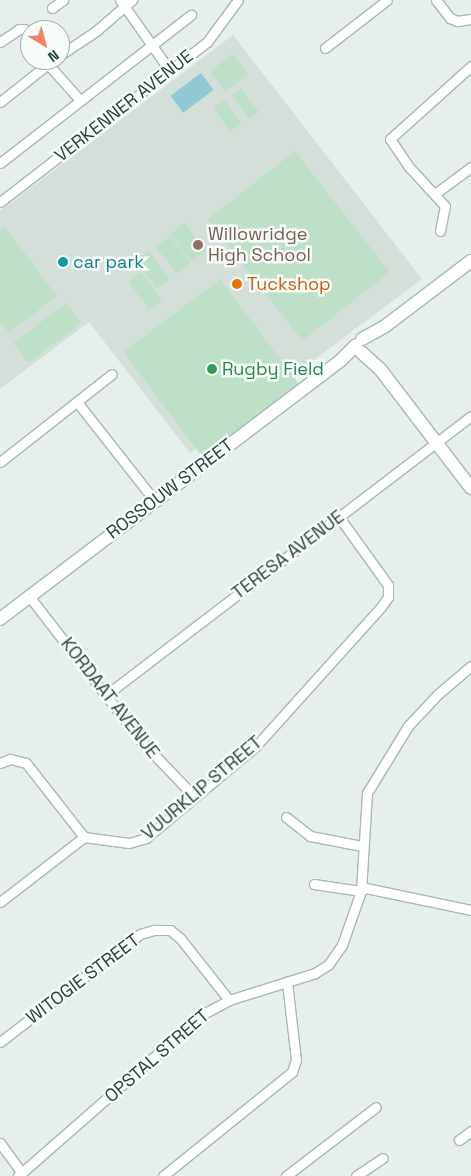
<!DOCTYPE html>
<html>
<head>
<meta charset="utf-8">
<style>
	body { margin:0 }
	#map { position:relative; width:471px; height:1176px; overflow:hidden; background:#e6efeb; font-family:"Space Grotesk",sans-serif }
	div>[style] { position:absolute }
	.built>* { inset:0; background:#d4dfda }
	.green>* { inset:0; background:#bfe0c8; transform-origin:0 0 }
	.water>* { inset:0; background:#8ec9d4; transform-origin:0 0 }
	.roads { filter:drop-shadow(1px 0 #a8b8b2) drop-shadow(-1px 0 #a8b8b2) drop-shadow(0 1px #a8b8b2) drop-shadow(0 -1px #a8b8b2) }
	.street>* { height:9px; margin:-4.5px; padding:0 4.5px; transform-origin:4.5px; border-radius:4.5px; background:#fff }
	.secondary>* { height:12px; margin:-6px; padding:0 6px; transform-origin:6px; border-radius:6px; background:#fff }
	.dots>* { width:14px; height:14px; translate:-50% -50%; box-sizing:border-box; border:2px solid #f7fbf9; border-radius:50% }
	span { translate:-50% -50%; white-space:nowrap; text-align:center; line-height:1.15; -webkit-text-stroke:5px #f7fbf9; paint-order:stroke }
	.street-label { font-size:18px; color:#24423a }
	.education-label { font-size:18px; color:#785e54 }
	.left { translate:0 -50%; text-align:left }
	.culture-label { font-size:18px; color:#0d838f }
	.food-label { font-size:18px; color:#c56008 }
	.leisure-label { font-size:18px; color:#27864d }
	.north { position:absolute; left:20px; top:20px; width:50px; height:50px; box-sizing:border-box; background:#f7fbf9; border:1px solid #a3b1ad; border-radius:50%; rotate:143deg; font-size:14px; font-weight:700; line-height:20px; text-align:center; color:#24423a }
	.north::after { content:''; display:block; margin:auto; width:18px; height:22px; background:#f4845f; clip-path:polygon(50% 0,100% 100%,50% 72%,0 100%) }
</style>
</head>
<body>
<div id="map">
	<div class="built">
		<i style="clip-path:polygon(233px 35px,422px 279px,190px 453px,89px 322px,0 389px,0 211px)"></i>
	</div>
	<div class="green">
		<i style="left:233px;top:54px;width:25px;height:29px;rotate:53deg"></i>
		<i style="left:241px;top:88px;width:30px;height:12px;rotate:53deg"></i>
		<i style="left:225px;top:100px;width:29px;height:14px;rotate:55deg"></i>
		<i style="left:295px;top:151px;width:154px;height:111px;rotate:52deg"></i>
		<i style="left:185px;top:223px;width:35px;height:18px;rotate:53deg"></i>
		<i style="clip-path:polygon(5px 227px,57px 296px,9px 333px,0 322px,0 231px)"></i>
		<i style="left:170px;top:236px;width:34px;height:18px;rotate:52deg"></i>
		<i style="left:149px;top:251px;width:35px;height:16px;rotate:53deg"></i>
		<i style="left:141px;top:272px;width:35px;height:16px;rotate:53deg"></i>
		<i style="left:220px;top:279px;width:135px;height:121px;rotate:53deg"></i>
		<i style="left:66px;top:303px;width:25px;height:66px;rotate:53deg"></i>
	</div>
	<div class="water">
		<i style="left:201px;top:73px;width:21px;height:38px;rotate:53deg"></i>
	</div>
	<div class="roads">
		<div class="street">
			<i style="left:120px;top:0;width:87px;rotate:54.8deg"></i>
			<i style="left:436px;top:0;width:23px;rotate:52deg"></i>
			<i style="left:450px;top:18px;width:8px;rotate:23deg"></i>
			<i style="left:457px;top:21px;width:14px;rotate:-8deg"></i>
			<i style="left:52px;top:8px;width:14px;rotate:-36deg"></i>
			<i style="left:0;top:42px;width:23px;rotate:-34deg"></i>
			<i style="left:19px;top:29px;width:5px"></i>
			<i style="left:24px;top:29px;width:10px;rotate:53deg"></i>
			<i style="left:325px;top:48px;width:78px;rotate:-37.7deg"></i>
			<i style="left:60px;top:55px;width:43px;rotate:-33.7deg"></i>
			<i style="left:96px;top:31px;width:48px;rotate:-40.7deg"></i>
			<i style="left:45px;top:61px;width:52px;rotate:48.1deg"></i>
			<i style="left:0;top:102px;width:68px;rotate:-38.4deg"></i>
			<i style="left:0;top:163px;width:242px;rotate:-37.8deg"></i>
			<i style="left:436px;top:193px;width:44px;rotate:-36.6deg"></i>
			<i style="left:0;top:202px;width:262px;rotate:-37.7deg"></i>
			<i style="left:207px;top:42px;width:52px;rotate:-53.6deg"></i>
			<i style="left:440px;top:231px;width:25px;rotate:-79deg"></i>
			<i style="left:445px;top:206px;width:53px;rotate:-132.7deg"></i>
			<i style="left:409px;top:167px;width:34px;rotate:-124deg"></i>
			<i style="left:390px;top:139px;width:109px;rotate:-42deg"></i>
			<i style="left:77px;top:402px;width:125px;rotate:51.8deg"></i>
			<i style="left:0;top:462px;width:142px;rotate:-38.2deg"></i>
			<i style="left:29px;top:596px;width:183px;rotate:52.3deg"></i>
			<i style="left:141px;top:741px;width:76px;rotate:46.1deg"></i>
			<i style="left:106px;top:695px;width:459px;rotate:-37.4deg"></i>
			<i style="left:0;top:763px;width:11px;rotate:-22deg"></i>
			<i style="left:10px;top:759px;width:16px;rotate:14deg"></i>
			<i style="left:26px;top:763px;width:94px;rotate:51.9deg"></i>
			<i style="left:286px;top:817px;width:31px;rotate:38deg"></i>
			<i style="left:310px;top:836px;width:53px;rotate:10.9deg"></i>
			<i style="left:314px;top:884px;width:48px;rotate:8.5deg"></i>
			<i style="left:361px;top:887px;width:112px;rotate:11.8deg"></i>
			<i style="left:0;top:902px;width:106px;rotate:-37.7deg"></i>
			<i style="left:84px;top:837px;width:45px;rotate:7.6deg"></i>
			<i style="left:129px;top:843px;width:18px;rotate:-16deg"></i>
			<i style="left:146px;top:838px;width:142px;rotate:-39.9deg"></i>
			<i style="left:255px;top:747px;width:188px;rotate:-48deg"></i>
			<i style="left:381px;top:607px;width:12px;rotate:-55deg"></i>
			<i style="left:388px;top:597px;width:12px;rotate:-90deg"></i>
			<i style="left:388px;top:585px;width:84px;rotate:-125.8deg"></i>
			<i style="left:0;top:1042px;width:177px;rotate:-37.6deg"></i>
			<i style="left:140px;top:934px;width:15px;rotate:-16deg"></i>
			<i style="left:154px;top:930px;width:16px"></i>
			<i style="left:170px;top:930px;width:13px;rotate:39deg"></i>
			<i style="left:180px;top:938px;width:79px;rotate:51.7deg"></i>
			<i style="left:459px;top:1140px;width:15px;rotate:-37deg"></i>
			<i style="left:0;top:1143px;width:37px;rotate:54deg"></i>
			<i style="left:18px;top:1176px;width:246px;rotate:-41.2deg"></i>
			<i style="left:203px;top:1014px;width:30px;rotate:-28deg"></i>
			<i style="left:229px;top:1000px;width:90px;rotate:-17.4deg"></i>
			<i style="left:315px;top:973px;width:15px;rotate:-32deg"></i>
			<i style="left:328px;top:965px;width:24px;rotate:-55deg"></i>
			<i style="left:342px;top:945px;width:57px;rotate:-70.6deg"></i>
			<i style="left:361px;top:891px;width:98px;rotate:-86.5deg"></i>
			<i style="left:367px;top:793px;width:79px;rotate:-58.5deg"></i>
			<i style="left:408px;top:726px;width:44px;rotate:-46.8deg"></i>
			<i style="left:438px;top:694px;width:43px;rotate:-40.3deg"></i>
			<i style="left:163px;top:1176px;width:166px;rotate:-38.9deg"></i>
			<i style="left:292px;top:1072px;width:13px;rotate:-72deg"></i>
			<i style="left:296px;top:1060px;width:79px;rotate:-96.6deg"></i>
			<i style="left:286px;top:1176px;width:113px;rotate:-37.5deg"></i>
			<i style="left:356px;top:1176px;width:32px;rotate:-34deg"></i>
		</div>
		<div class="secondary">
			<i style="left:362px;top:339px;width:25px;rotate:-29deg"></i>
			<i style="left:384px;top:327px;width:109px;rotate:-37.2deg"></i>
			<i style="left:361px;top:352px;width:25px;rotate:42deg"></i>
			<i style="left:380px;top:369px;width:150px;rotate:52.6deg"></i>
			<i style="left:0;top:619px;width:428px;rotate:-37.2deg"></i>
			<i style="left:341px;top:360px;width:21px;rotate:-45deg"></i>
		</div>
	</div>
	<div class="dots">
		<i style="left:198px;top:245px;background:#8d6e63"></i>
		<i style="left:63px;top:262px;background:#0f9aa8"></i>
		<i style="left:237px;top:284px;background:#e8710a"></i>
		<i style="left:212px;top:369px;background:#2e9e5b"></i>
	</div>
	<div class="street-label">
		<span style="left:124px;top:106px;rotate:-38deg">VERKENNER AVENUE</span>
		<span style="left:170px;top:489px;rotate:-37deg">ROSSOUW STREET</span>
		<span style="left:288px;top:555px;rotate:-37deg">TERESA AVENUE</span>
		<span style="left:110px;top:698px;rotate:52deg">KORDAAT AVENUE</span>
		<span style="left:202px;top:788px;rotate:-40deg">VUURKLIP STREET</span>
		<span style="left:83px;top:979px;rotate:-37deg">WITOGIE STREET</span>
		<span style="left:157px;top:1056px;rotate:-41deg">OPSTAL STREET</span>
	</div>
	<div class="education-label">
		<span class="left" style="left:208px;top:245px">Willowridge<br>High School</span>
	</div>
	<div class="culture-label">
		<span class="left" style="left:73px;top:262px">car park</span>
	</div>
	<div class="food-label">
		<span class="left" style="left:247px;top:284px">Tuckshop</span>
	</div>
	<div class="leisure-label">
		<span class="left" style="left:222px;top:369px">Rugby Field</span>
	</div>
	<div class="north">N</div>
</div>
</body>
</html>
